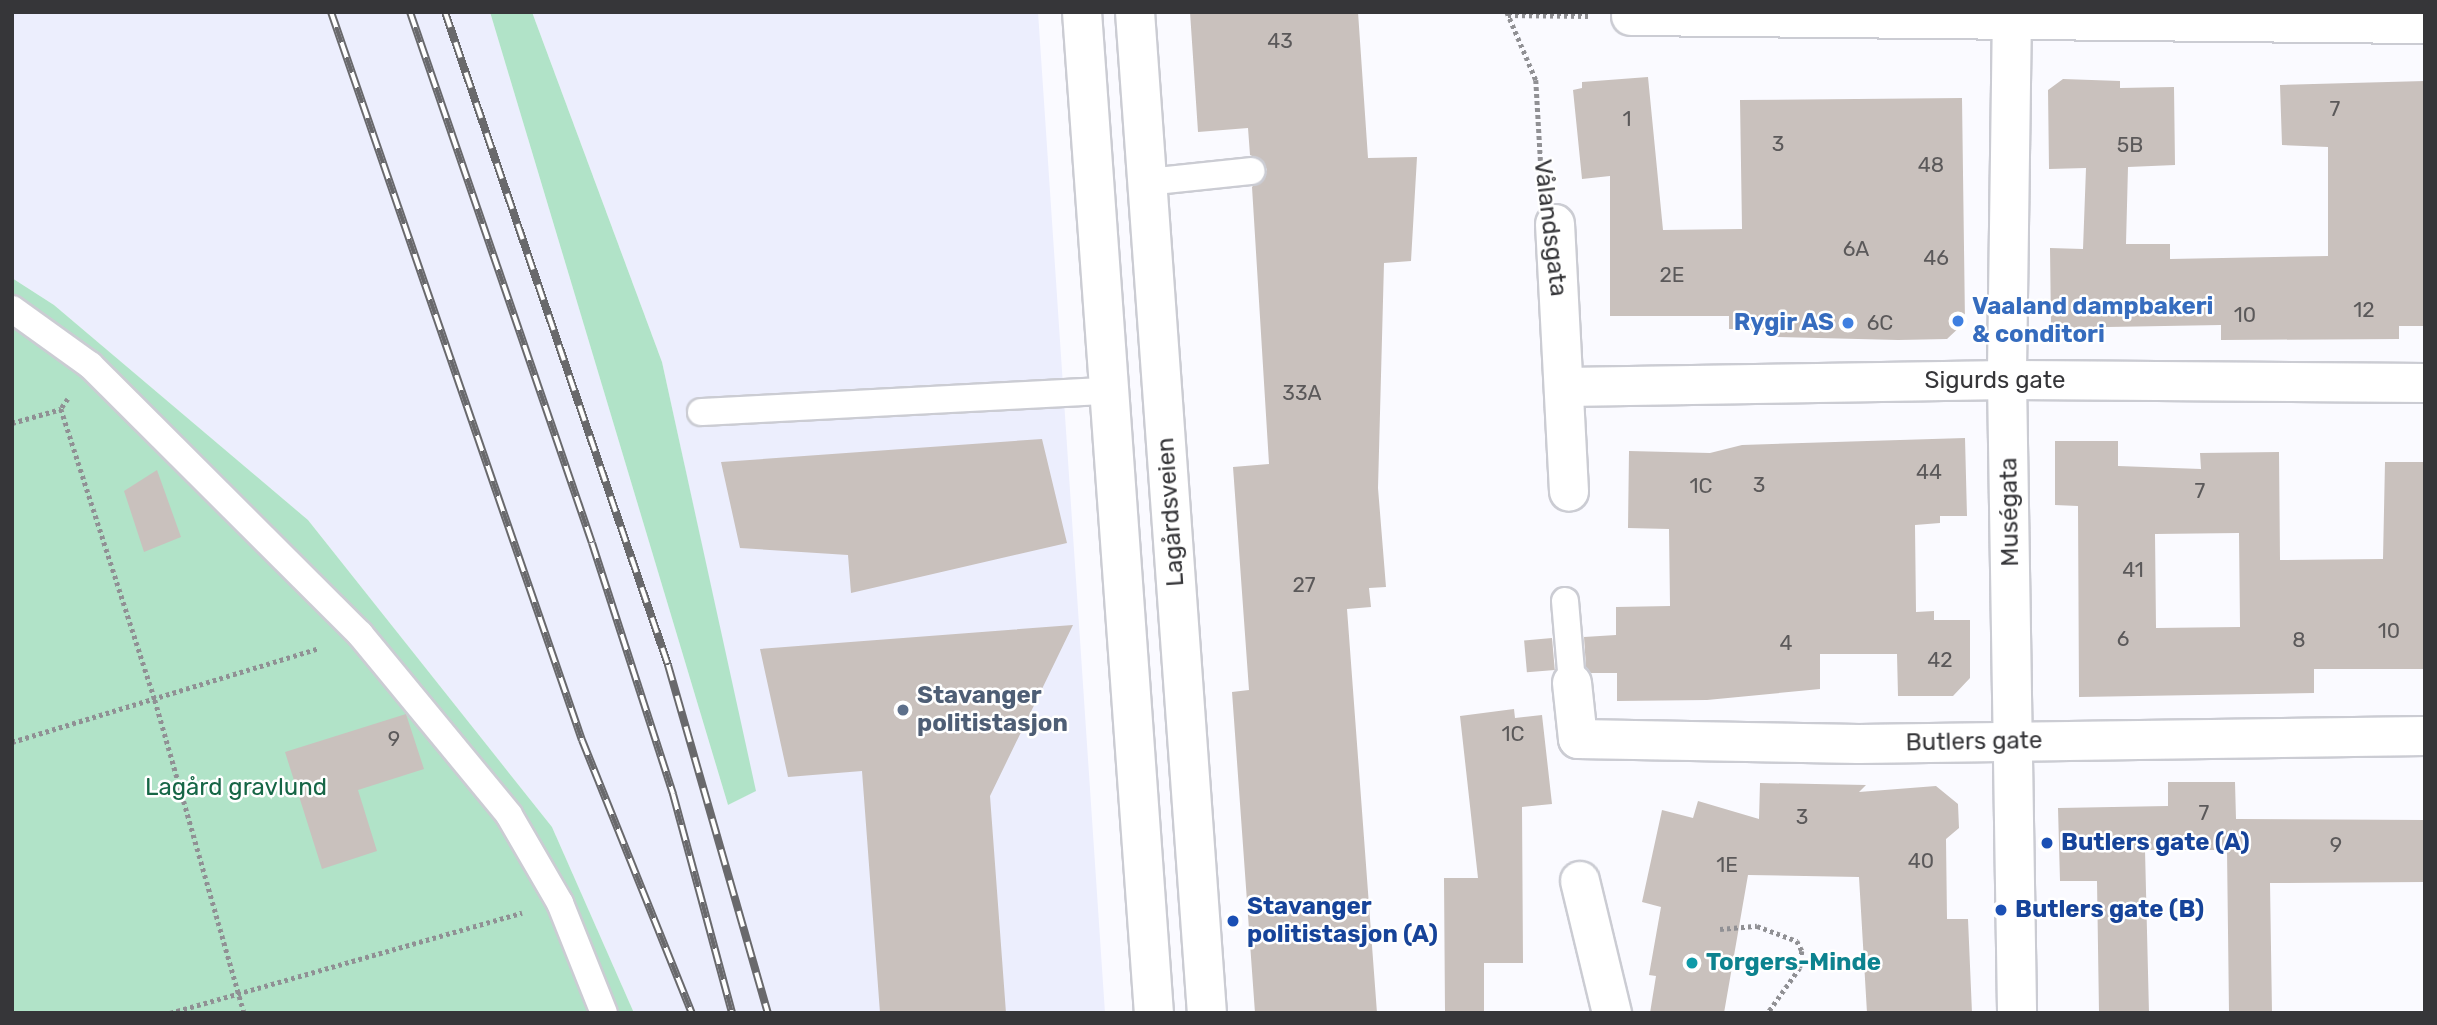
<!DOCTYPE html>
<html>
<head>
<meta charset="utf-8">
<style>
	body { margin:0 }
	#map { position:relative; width:2437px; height:1025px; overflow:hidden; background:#fafaff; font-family:Rubik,sans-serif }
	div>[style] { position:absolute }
	.built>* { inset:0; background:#eceefd }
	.green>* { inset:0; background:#b1e3c8 }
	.building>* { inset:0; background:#c9c1bd; transform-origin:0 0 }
	.path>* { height:4.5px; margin-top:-2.25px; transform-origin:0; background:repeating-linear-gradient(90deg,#909094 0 3.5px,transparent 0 7px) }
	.roads { filter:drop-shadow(2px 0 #cbccd3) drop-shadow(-2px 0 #cbccd3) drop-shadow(0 2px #cbccd3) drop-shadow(0 -2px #cbccd3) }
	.lane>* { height:26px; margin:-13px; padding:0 13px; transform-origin:13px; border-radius:13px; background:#fff }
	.street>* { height:38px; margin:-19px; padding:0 19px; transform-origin:19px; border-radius:19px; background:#fff }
	.secondary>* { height:38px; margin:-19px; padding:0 19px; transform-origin:19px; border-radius:19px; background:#fff }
	.primary>* { height:38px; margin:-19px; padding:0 19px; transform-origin:19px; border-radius:19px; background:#fff }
	.rail>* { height:8px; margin-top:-4px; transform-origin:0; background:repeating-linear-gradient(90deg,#fff 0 16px,#69696c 0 32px); box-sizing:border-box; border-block:2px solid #69696c }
	.dots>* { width:19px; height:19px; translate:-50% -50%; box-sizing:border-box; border:4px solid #fff; border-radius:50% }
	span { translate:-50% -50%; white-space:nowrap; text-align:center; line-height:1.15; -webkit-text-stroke:5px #fff; paint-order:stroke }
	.number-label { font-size:21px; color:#5b595a }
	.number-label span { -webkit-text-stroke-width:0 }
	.street-label { font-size:24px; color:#363639 }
	.shop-label { font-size:24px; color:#366cbe; font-weight:700 }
	.left { translate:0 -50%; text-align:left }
	.right { translate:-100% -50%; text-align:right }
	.service-label { font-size:24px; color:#4e5e75; font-weight:700 }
	.park-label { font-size:24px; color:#166646 }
	.transit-label { font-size:24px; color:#164399; font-weight:700 }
	.culture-label { font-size:24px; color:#0d838f; font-weight:700 }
	.frame { position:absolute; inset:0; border:14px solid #363639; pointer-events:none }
</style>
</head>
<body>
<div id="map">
	<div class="built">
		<i style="clip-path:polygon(12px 12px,490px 12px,728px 805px,755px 791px,662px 362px,532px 12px,1038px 12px,1105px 1013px,634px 1013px,552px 827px,308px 520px,54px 305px,12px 278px)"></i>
	</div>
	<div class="green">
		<i style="clip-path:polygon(490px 12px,532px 12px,662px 362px,756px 791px,728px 805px)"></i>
		<i style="clip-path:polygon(12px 278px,54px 305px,308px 520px,552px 827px,634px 1013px,12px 1013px)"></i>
	</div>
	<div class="building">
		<i style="clip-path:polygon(1190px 12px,1358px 12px,1368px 158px,1417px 157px,1411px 261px,1384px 263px,1378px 488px,1386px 587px,1369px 588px,1371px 607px,1347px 609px,1377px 1013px,1255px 1013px,1232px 692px,1249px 690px,1233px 467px,1269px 464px,1252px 187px,1267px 170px,1263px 161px,1250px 155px,1248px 128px,1198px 132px)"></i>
		<i style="clip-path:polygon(1648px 77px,1663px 230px,1742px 229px,1740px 100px,1962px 98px,1965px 322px,1947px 339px,1898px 340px,1777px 337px,1773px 330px,1729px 329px,1729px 316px,1610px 316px,1610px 176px,1582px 179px,1573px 90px,1582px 88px,1582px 82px)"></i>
		<i style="clip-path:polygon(2063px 79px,2120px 81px,2120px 88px,2174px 87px,2175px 165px,2128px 167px,2126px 244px,2170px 244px,2170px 259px,2328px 256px,2328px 147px,2282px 145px,2280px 85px,2425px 81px,2425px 326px,2399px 326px,2399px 339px,2221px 340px,2221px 325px,2051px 328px,2050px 248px,2083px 249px,2086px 168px,2049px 169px,2048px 90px)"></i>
		<i style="clip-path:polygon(1965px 438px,1967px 516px,1940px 516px,1940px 523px,1915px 525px,1916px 612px,1934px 611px,1934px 620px,1970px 620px,1970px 678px,1953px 696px,1898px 696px,1897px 654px,1820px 654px,1820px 689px,1707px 700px,1617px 701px,1617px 673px,1591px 673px,1586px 667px,1584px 637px,1616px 635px,1616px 607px,1670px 606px,1669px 529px,1628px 528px,1629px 451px,1710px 453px,1742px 445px)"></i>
		<i style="clip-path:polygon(1042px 439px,1067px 543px,851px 593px,848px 555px,740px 548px,721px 462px)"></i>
		<i style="clip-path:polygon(evenodd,2055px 441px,2118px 441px,2118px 466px,2201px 469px,2200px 453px,2279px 452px,2280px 560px,2383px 559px,2385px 462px,2425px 462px,2425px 669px,2314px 669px,2314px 693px,2079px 697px,2078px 506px,2055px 505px,2055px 441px,2239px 533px,2240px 627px,2156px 628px,2155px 534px,2239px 533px)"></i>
		<i style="clip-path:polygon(157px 470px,181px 537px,144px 552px,124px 491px)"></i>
		<i style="clip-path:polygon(1073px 625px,990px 796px,1006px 1013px,880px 1013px,862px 771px,788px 777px,760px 649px)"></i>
		<i style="left:1552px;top:638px;width:32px;height:28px;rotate:85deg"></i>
		<i style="clip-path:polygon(1514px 709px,1515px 718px,1542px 715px,1552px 804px,1522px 807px,1523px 963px,1484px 963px,1484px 1013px,1445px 1013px,1444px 878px,1478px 878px,1460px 716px)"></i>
		<i style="clip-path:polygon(406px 714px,424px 769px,358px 790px,377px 851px,322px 869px,285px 752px)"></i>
		<i style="clip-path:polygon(2168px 782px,2235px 782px,2236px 819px,2425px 820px,2425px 882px,2270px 883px,2272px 1013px,2229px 1013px,2227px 850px,2145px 850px,2149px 1013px,2099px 1013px,2097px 881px,2060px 881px,2058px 808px,2168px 806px)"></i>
		<i style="clip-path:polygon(1760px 783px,1866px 785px,1859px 792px,1936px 786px,1958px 804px,1959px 828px,1946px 839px,1947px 919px,1968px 919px,1972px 1013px,1867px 1013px,1859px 877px,1748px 875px,1724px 1013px,1650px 1013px,1656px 976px,1649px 975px,1661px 907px,1642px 902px,1662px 810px,1693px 818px,1698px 801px,1759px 819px)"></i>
	</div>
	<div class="path">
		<i style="left:1507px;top:12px;width:74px;rotate:66.9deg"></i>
		<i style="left:1536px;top:80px;width:103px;rotate:86.7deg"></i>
		<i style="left:1508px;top:15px;width:80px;rotate:0.7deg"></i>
		<i style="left:68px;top:399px;width:12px;rotate:125deg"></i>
		<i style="left:61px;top:409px;width:306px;rotate:72.1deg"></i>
		<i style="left:155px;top:700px;width:325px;rotate:74.1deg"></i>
		<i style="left:12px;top:423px;width:51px;rotate:-15.9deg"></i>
		<i style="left:12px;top:742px;width:321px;rotate:-17deg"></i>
		<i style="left:1720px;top:929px;width:37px;rotate:-5deg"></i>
		<i style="left:1757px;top:926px;width:43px;rotate:20.6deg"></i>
		<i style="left:1797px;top:941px;width:11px;rotate:63deg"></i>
		<i style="left:1802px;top:951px;width:17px;rotate:97deg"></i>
		<i style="left:1800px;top:968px;width:55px;rotate:125.4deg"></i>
		<i style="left:170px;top:1013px;width:366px;rotate:-15.9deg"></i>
	</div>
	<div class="roads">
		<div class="lane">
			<i style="left:1147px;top:182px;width:105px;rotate:-6deg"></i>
			<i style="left:12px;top:309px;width:96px;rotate:35.7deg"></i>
			<i style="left:90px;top:365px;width:381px;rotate:44.9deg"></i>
			<i style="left:360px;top:634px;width:234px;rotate:50.5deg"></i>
			<i style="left:509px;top:815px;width:102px;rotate:59.9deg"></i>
			<i style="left:560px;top:903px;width:118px;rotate:68.2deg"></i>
			<i style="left:701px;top:412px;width:408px;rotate:-3deg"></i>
			<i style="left:1565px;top:601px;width:82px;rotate:85.1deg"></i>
		</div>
		<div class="street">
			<i style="left:1631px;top:16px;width:794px;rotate:0.58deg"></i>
			<i style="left:1555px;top:224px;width:268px;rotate:87deg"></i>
			<i style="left:1566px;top:387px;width:441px;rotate:-0.9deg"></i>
			<i style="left:2007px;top:380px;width:418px;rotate:0.4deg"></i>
			<i style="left:1572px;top:683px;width:56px;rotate:83.9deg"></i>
			<i style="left:1578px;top:739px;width:281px;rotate:1deg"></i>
			<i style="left:1859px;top:744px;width:566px;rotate:-0.81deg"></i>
			<i style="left:1580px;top:881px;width:136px;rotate:76.4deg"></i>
		</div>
		<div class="secondary">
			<i style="left:2012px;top:12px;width:368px;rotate:90.8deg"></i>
			<i style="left:2007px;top:380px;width:633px;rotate:89.09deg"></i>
		</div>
		<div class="primary">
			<i style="left:1082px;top:12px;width:1004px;rotate:85.89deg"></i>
			<i style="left:1135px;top:12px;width:1004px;rotate:85.89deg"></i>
		</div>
	</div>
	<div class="rail">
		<i style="left:331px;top:12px;width:770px;rotate:70.98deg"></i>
		<i style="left:582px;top:740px;width:294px;rotate:68.1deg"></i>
		<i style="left:410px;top:12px;width:561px;rotate:71.08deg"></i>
		<i style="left:592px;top:543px;width:264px;rotate:72.1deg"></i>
		<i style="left:673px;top:794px;width:227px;rotate:74.9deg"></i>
		<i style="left:445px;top:12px;width:690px;rotate:71.14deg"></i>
		<i style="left:668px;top:665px;width:362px;rotate:74deg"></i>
	</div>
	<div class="dots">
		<i style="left:1958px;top:321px;background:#3f7fe0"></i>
		<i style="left:1848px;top:323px;background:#3f7fe0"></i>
		<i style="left:903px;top:710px;background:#5c6f8a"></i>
		<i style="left:2047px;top:843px;background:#1a4fb4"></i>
		<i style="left:2001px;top:910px;background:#1a4fb4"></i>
		<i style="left:1233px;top:921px;background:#1a4fb4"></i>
		<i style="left:1692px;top:963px;background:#0f9aa8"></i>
	</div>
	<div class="number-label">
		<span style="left:1280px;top:41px">43</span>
		<span style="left:2335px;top:109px">7</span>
		<span style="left:1627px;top:119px">1</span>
		<span style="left:1778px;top:144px">3</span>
		<span style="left:2130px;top:145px">5B</span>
		<span style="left:1931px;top:165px">48</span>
		<span style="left:1856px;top:249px">6A</span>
		<span style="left:1936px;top:258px">46</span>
		<span style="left:1672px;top:275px">2E</span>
		<span style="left:2364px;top:310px">12</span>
		<span style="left:2245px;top:315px">10</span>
		<span style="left:1880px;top:323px">6C</span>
		<span style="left:1302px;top:393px">33A</span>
		<span style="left:1929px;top:472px">44</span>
		<span style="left:1759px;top:485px">3</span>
		<span style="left:1701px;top:486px">1C</span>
		<span style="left:2200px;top:491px">7</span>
		<span style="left:2133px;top:570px">41</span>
		<span style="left:1304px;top:585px">27</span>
		<span style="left:2389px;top:631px">10</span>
		<span style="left:2123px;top:639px">6</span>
		<span style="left:2299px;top:640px">8</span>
		<span style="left:1786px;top:643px">4</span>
		<span style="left:1940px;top:660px">42</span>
		<span style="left:1513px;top:734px">1C</span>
		<span style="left:394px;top:739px">9</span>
		<span style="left:2204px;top:813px">7</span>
		<span style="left:1802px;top:817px">3</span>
		<span style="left:2336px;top:845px">9</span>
		<span style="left:1921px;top:861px">40</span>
		<span style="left:1727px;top:865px">1E</span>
	</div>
	<div class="street-label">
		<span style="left:1550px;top:228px;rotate:83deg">Vålandsgata</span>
		<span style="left:1995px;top:381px">Sigurds gate</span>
		<span style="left:1171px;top:512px;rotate:-94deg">Lagårdsveien</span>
		<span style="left:2010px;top:512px;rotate:-91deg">Muségata</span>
		<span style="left:1974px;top:742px;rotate:-1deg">Butlers gate</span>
	</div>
	<div class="shop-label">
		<span class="left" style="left:1972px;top:321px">Vaaland dampbakeri<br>&amp; conditori</span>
		<span class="right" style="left:1834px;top:323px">Rygir AS</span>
	</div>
	<div class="service-label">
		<span class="left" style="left:917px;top:710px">Stavanger<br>politistasjon</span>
	</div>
	<div class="park-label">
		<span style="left:236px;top:788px">Lagård gravlund</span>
	</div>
	<div class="transit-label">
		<span class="left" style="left:2061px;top:843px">Butlers gate (A)</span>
		<span class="left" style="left:1247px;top:921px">Stavanger<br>politistasjon (A)</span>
		<span class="left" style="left:2015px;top:910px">Butlers gate (B)</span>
	</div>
	<div class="culture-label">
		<span class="left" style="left:1706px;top:963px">Torgers-Minde</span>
	</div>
	<div class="frame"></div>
</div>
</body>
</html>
